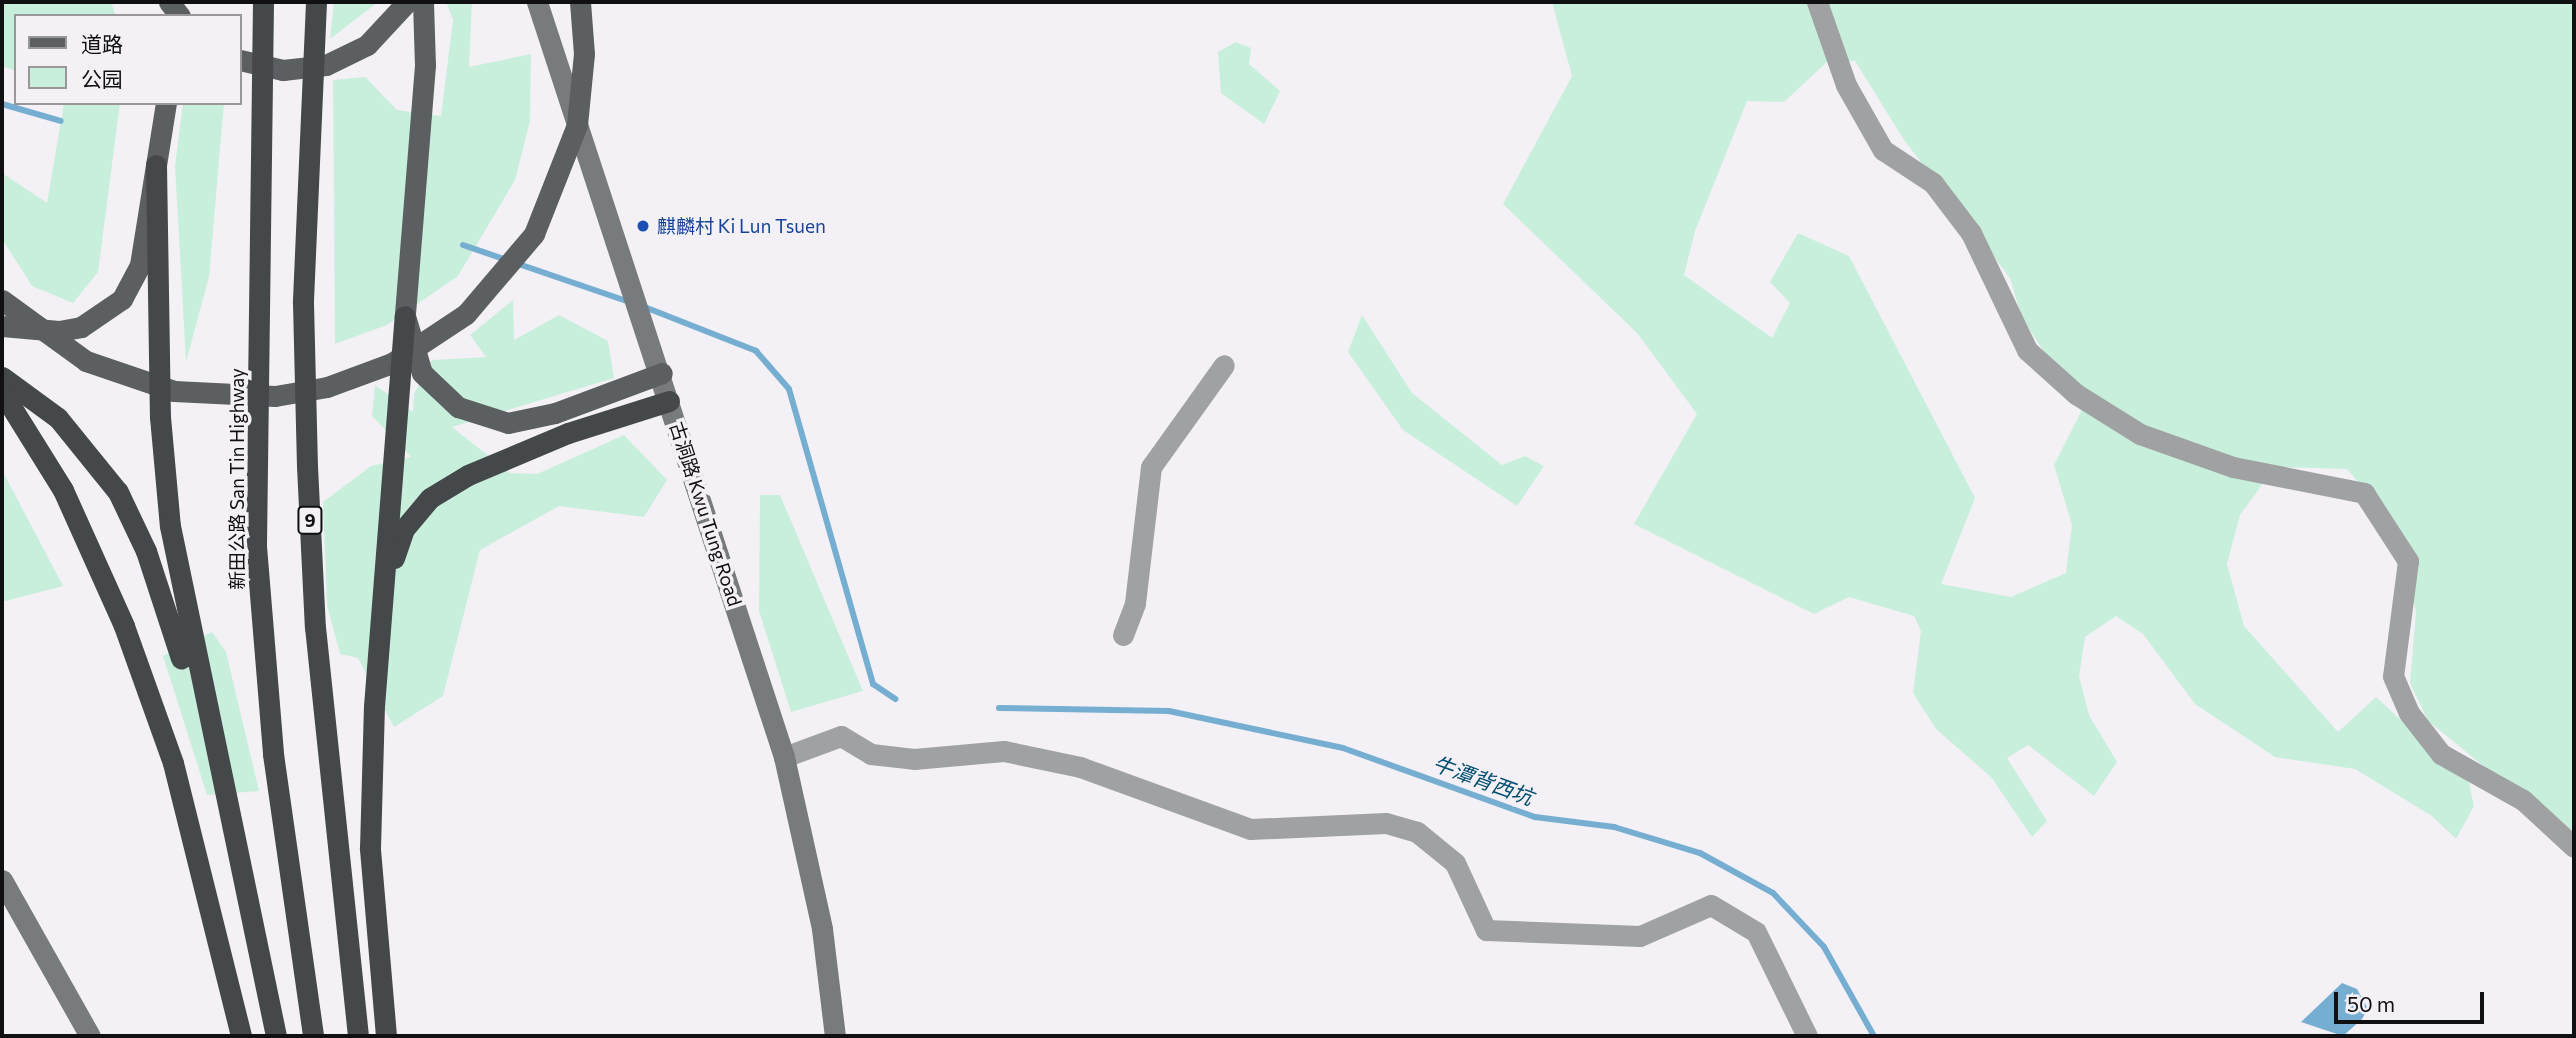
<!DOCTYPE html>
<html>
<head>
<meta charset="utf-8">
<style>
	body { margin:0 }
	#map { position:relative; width:2576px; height:1038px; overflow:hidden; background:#f4f1f6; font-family:Commissioner,"Noto Sans SC",sans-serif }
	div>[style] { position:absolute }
	.green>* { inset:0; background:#c8efdb }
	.water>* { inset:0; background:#76aed2 }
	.stream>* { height:6px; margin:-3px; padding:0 3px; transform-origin:3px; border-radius:3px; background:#76aed2 }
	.street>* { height:21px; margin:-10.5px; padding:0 10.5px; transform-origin:10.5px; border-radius:10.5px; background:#9fa1a3 }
	.secondary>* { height:21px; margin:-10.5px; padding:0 10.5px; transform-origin:10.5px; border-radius:10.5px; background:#777b7d }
	.primary>* { height:21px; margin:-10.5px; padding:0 10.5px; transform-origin:10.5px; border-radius:10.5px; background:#5c5f62 }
	.highway>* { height:21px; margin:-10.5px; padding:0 10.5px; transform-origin:10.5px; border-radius:10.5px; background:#44484b }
	.dots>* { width:19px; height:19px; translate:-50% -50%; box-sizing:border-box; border:4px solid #f4f1f6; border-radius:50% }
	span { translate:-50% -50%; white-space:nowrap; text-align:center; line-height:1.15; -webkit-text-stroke:7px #f4f1f6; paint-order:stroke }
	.shield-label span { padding:2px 5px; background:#f4f1f6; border:2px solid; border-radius:5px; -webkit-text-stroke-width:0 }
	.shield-label { font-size:18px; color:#100f11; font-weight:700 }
	.transit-label { font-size:19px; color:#164399 }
	.left { translate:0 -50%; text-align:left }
	.street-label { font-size:19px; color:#100f11 }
	.water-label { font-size:21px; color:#034f71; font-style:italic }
	.frame { position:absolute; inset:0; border:4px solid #100f11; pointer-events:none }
	.legend { position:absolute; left:14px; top:14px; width:228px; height:91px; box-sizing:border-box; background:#f4f1f6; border:2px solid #99979a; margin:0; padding:9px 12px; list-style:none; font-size:21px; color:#100f11 }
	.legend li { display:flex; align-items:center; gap:14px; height:35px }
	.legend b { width:35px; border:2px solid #99979a }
	.scale { position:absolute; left:2334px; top:992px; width:150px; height:32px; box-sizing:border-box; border:4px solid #100f11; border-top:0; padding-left:9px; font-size:21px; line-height:24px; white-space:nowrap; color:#100f11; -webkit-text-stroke:5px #f4f1f6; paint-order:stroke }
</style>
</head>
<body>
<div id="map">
	<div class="green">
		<i style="clip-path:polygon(2px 2px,111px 2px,116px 16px,16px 16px,16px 71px,2px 66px)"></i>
		<i style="clip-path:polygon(334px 2px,378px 2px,330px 39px)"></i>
		<i style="clip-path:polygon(446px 2px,472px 2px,469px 67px,531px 54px,530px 121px,515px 180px,458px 276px,387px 325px,335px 344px,333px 80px,365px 77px,397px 110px,441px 116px,453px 20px)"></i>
		<i style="clip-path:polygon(evenodd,1552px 2px,2574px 2px,2574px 839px,2428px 721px,2410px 683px,2416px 611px,2393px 523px,2347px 469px,2275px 467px,2240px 515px,2227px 564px,2244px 626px,2338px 732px,2376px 697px,2469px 783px,2474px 806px,2456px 839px,2432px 816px,2355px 769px,2275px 757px,2195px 704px,2143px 634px,2116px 616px,2085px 637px,2079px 676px,2089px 715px,2117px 762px,2094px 796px,2028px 745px,2007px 758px,2047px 821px,2032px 837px,1991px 777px,1936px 729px,1913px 693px,1921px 631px,1914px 616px,1849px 597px,1814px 614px,1634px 524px,1697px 414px,1637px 333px,1503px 204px,1572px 76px,1552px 2px,1855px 61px,1904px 140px,2010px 278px,2022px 318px,2048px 358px,2090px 394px,2054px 465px,2072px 525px,2066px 573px,2011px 597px,1941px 584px,1975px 498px,1849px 256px,1798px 233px,1770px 282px,1790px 303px,1772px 338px,1684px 275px,1695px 231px,1747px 101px,1784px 102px,1827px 62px,1855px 61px)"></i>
		<i style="clip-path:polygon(1236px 42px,1251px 48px,1249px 64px,1280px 91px,1264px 124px,1221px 93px,1218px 52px)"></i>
		<i style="clip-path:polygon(64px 103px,120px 103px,98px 272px,73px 303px,32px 286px,2px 239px,2px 173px,47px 203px)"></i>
		<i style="clip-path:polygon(183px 103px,224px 103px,209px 277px,186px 362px,175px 166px)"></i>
		<i style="clip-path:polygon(513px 300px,514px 340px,559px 315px,608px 341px,614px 378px,452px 427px,510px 473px,537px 474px,624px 435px,667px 480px,644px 517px,559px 506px,480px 550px,443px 696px,394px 727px,358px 658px,340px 654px,327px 605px,323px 502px,371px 466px,411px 457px,372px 416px,375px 385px,413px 412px,414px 394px,432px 360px,486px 357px,470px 335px)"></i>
		<i style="clip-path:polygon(1362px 315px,1412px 393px,1502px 465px,1525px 456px,1544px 466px,1517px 506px,1403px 430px,1348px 352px)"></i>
		<i style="clip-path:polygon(2px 470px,63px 586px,2px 602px)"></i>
		<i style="clip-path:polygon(760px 495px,780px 495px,863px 691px,791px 712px,759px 611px)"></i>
		<i style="clip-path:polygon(212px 632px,226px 652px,259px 791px,207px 795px,163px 656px)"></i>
	</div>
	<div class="water">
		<i style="clip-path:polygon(2342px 983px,2357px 989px,2368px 1009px,2362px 1019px,2343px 1036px,2301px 1022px)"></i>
	</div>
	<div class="stream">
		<i style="left:2px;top:104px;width:61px;rotate:16.1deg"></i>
		<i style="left:463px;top:245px;width:179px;rotate:18.9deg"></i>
		<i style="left:642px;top:306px;width:123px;rotate:21.5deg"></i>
		<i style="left:756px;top:351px;width:50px;rotate:49deg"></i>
		<i style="left:789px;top:389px;width:307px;rotate:74.1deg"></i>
		<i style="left:873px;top:684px;width:27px;rotate:34deg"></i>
		<i style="left:999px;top:708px;width:170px;rotate:1deg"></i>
		<i style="left:1169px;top:711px;width:178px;rotate:12deg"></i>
		<i style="left:1343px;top:748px;width:204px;rotate:19.8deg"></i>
		<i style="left:1535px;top:817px;width:80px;rotate:7.2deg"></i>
		<i style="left:1614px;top:827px;width:90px;rotate:16.8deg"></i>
		<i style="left:1700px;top:853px;width:83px;rotate:28.7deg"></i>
		<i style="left:1773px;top:893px;width:74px;rotate:46.6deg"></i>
		<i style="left:1824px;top:947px;width:102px;rotate:60.7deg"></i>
	</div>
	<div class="street">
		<i style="left:1817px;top:2px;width:88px;rotate:70.7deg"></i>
		<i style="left:1846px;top:85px;width:75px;rotate:60.4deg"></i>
		<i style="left:1883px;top:150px;width:60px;rotate:33.4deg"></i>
		<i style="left:1933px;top:183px;width:63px;rotate:52.8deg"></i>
		<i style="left:1971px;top:233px;width:130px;rotate:64.4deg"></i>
		<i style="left:2027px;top:350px;width:66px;rotate:41.9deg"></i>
		<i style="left:2076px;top:394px;width:75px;rotate:32deg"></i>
		<i style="left:2140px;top:434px;width:99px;rotate:19.5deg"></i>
		<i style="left:2233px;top:467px;width:134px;rotate:11.2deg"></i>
		<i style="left:2364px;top:493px;width:81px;rotate:57.1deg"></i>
		<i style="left:2408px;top:561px;width:116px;rotate:97.4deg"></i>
		<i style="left:2393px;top:676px;width:40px;rotate:66.6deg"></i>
		<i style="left:2409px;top:713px;width:52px;rotate:52deg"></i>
		<i style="left:2441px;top:754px;width:94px;rotate:29.3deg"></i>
		<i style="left:2523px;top:800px;width:69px;rotate:42.7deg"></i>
		<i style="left:1123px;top:635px;width:34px;rotate:-69deg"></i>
		<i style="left:1135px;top:603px;width:137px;rotate:-83.3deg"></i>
		<i style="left:1151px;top:467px;width:125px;rotate:-54.4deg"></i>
		<i style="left:784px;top:757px;width:61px;rotate:-20.2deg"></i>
		<i style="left:841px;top:736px;width:35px;rotate:31deg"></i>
		<i style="left:871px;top:754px;width:43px;rotate:6.6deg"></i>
		<i style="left:914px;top:759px;width:90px;rotate:-5.1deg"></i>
		<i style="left:1004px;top:751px;width:78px;rotate:11.9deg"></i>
		<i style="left:1080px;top:767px;width:181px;rotate:20deg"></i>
		<i style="left:1250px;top:829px;width:136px;rotate:-2.5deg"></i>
		<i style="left:1386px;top:823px;width:32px;rotate:16deg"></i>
		<i style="left:1417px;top:832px;width:49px;rotate:39.2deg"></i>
		<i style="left:1455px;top:863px;width:74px;rotate:65.2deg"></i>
		<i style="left:1486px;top:930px;width:154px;rotate:2.2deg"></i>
		<i style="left:1640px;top:936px;width:77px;rotate:-23.6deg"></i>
		<i style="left:1711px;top:905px;width:52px;rotate:31deg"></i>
		<i style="left:1756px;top:932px;width:116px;rotate:63.9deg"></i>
	</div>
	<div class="secondary">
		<i style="left:537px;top:2px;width:794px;rotate:71.88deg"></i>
		<i style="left:784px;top:757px;width:176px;rotate:77.5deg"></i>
		<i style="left:822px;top:929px;width:108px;rotate:83.1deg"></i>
		<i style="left:2px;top:880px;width:179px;rotate:60.6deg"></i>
	</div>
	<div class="primary">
		<i style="left:169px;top:2px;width:18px;rotate:52deg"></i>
		<i style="left:423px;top:2px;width:63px;rotate:88.2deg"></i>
		<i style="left:425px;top:65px;width:252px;rotate:94.6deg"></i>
		<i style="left:405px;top:316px;width:59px;rotate:73.4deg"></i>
		<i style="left:422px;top:373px;width:50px;rotate:43.4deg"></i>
		<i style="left:458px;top:407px;width:52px;rotate:17.7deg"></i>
		<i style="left:508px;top:423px;width:48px;rotate:-12deg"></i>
		<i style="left:555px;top:413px;width:114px;rotate:-20.5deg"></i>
		<i style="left:240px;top:60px;width:44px;rotate:13.1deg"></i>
		<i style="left:283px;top:70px;width:43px;rotate:-6.6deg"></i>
		<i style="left:326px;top:65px;width:46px;rotate:-26deg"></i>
		<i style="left:367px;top:45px;width:59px;rotate:-47.1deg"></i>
		<i style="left:2px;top:300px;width:104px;rotate:36deg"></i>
		<i style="left:86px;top:361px;width:93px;rotate:18.8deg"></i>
		<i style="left:174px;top:391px;width:101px;rotate:2.8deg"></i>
		<i style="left:275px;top:396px;width:53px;rotate:-9.8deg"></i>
		<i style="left:327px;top:387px;width:69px;rotate:-20.3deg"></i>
		<i style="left:392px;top:363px;width:89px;rotate:-33.5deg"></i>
		<i style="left:466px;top:314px;width:105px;rotate:-49.6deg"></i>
		<i style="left:534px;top:234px;width:117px;rotate:-68.5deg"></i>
		<i style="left:577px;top:125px;width:71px;rotate:-84.4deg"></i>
		<i style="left:584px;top:54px;width:52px;rotate:-94.4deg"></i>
		<i style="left:2px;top:326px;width:57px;rotate:5deg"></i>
		<i style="left:59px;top:331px;width:22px;rotate:-10deg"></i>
		<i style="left:81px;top:327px;width:50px;rotate:-34.3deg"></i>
		<i style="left:122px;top:299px;width:38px;rotate:-62deg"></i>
		<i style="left:140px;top:265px;width:164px;rotate:-80.9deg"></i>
	</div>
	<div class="highway">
		<i style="left:263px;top:2px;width:544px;rotate:90.74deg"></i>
		<i style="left:256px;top:546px;width:209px;rotate:85.3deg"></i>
		<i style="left:273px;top:754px;width:285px;rotate:81.9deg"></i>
		<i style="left:316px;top:2px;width:301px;rotate:92.5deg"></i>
		<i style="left:303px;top:303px;width:163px;rotate:88.6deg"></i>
		<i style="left:307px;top:466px;width:161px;rotate:87.2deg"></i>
		<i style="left:315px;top:627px;width:411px;rotate:84deg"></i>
		<i style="left:156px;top:165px;width:252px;rotate:89.1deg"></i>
		<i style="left:160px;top:417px;width:109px;rotate:84.8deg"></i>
		<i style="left:170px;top:526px;width:521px;rotate:78.26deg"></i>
		<i style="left:2px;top:377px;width:69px;rotate:36.2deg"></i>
		<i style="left:58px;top:418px;width:95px;rotate:51deg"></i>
		<i style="left:118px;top:492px;width:65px;rotate:64.6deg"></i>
		<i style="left:146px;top:551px;width:113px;rotate:71.9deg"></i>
		<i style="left:2px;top:392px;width:115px;rotate:58.1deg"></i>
		<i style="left:63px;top:490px;width:149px;rotate:65.8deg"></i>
		<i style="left:124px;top:626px;width:145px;rotate:70.3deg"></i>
		<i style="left:173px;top:763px;width:281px;rotate:76deg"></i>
		<i style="left:394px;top:558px;width:31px;rotate:-71deg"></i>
		<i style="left:404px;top:529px;width:40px;rotate:-50deg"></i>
		<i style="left:430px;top:498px;width:44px;rotate:-31.2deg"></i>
		<i style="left:468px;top:475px;width:108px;rotate:-22.8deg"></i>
		<i style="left:568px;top:433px;width:106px;rotate:-17.6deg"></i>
		<i style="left:386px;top:1036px;width:189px;rotate:-94.9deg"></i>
		<i style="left:370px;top:848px;width:142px;rotate:-88.4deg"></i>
		<i style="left:374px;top:706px;width:391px;rotate:-85.5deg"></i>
	</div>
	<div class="dots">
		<i style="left:643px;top:226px;background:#1a4fb4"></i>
	</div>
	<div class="shield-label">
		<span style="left:310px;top:520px">9</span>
	</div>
	<div class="transit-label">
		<span class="left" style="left:657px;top:226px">麒麟村 Ki Lun Tsuen</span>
	</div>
	<div class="street-label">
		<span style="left:237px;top:479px;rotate:-90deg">新田公路 San Tin Highway</span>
		<span style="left:706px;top:514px;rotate:72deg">古洞路 Kwu Tung Road</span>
	</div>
	<div class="water-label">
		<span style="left:1483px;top:780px;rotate:20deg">牛潭背西坑</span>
	</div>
	<div class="frame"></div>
	<ul class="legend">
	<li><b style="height:9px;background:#5c5f62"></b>道路</li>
	<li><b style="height:19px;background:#c8efdb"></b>公园</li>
	</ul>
	<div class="scale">50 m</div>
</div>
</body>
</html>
